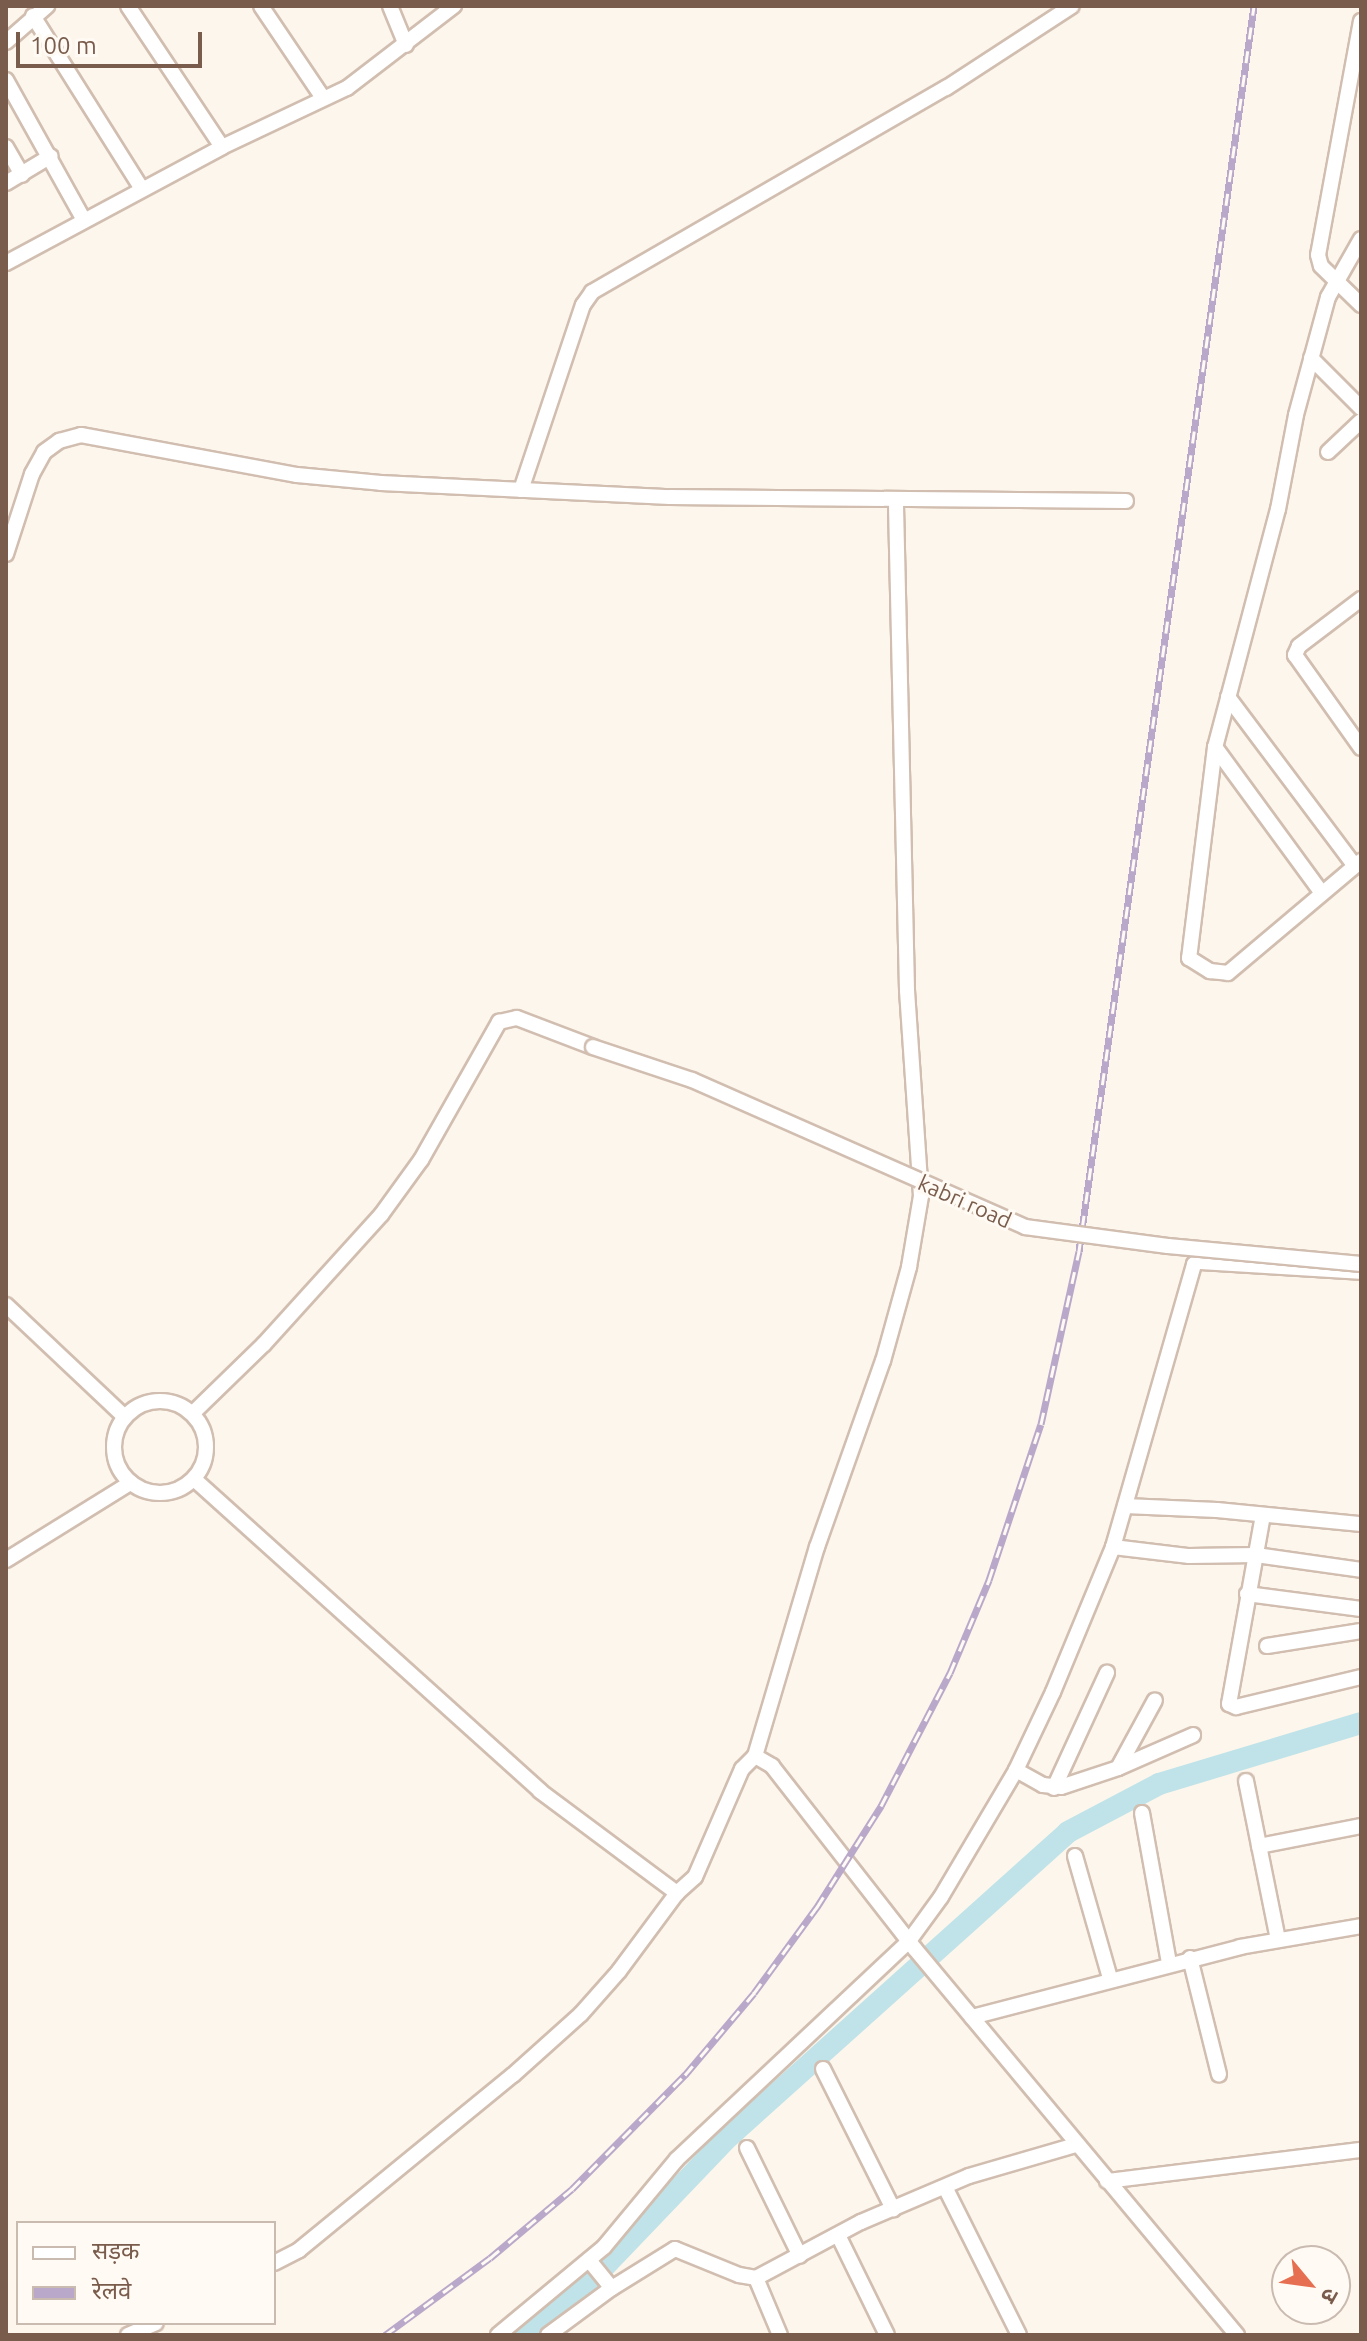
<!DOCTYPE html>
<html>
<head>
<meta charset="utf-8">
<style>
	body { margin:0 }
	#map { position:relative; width:1367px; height:2341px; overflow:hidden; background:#fdf6ec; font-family:Ubuntu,"Noto Sans Devanagari",sans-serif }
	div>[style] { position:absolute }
	.river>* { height:22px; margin:-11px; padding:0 11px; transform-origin:11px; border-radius:11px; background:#bfe3e8 }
	.roads { filter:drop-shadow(2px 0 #d1beb0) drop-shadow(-2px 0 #d1beb0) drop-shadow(0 2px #d1beb0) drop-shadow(0 -2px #d1beb0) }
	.minor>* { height:14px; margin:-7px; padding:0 7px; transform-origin:7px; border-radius:7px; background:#fff }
	.minor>.ring { margin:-7px; padding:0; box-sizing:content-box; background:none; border:14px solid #fff; border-radius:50% }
	.rail>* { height:7px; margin-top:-3.5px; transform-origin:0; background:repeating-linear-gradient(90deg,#fffaf3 0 12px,#b9a8c9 0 24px); box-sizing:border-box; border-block:2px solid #b9a8c9 }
	.bridges { filter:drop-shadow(2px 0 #d1beb0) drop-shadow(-2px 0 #d1beb0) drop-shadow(0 2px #d1beb0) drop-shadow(0 -2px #d1beb0) }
	.minor-bridge>* { height:14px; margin:-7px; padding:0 7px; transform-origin:7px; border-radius:7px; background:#fff }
	span { translate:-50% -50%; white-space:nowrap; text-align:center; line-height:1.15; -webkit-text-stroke:6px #fffaf3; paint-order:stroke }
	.street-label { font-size:22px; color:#7a5c4d }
	.frame { position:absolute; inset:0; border:8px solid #7a5c4d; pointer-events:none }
	.legend { position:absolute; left:16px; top:2221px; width:260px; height:104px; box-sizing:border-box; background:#fffaf3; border:2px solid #cabbb1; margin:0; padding:10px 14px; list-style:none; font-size:24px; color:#7a5c4d }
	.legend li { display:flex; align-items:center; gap:16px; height:40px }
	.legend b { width:40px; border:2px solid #cabbb1 }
	.north { position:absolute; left:1271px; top:2245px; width:80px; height:80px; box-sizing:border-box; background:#fffaf3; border:2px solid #cabbb1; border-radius:50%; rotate:119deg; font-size:22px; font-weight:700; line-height:32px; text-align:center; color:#7a5c4d }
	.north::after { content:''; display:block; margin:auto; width:28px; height:36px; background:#e76f51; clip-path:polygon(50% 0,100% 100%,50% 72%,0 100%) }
	.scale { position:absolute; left:16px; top:32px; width:186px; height:36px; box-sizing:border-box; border:4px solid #7a5c4d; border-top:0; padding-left:10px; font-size:24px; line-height:28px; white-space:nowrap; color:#7a5c4d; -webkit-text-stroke:6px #fffaf3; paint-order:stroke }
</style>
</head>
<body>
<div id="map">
	<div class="river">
		<i style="left:525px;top:2335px;width:66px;rotate:-37.6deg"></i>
		<i style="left:577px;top:2295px;width:214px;rotate:-46.3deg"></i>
		<i style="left:725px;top:2140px;width:461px;rotate:-41.9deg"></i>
		<i style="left:1068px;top:1832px;width:103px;rotate:-27.8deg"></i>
		<i style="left:1159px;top:1784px;width:211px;rotate:-16.8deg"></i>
	</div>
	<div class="roads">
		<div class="minor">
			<i style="left:128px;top:6px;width:169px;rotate:56.3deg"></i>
			<i style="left:261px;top:6px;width:111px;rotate:56deg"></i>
			<i style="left:390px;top:6px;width:42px;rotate:67.7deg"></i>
			<i style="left:33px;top:16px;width:204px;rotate:57.8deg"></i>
			<i style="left:1361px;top:21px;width:238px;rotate:100.4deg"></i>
			<i style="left:1318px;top:255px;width:11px;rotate:75deg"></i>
			<i style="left:1321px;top:266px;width:56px;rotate:44.3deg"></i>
			<i style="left:6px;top:42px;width:55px;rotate:-41.3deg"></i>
			<i style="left:6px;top:80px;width:160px;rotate:60.9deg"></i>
			<i style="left:6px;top:147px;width:32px;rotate:60deg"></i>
			<i style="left:6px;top:183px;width:52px;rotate:-31deg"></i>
			<i style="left:1361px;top:239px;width:67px;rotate:119.6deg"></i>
			<i style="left:1328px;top:297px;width:122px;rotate:105.2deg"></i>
			<i style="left:1296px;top:415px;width:96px;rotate:100.8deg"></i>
			<i style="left:1278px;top:509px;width:246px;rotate:104.8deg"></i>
			<i style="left:1215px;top:747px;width:213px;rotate:97deg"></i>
			<i style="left:1189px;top:958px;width:25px;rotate:32deg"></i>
			<i style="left:1210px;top:971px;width:18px;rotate:6deg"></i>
			<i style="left:1228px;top:973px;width:174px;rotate:-40.1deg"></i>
			<i style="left:6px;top:263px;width:245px;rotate:-28.2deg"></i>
			<i style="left:222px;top:147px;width:138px;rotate:-25.3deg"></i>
			<i style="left:347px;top:88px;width:135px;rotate:-37.5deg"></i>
			<i style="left:1311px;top:358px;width:71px;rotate:45deg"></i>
			<i style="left:1328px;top:452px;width:45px;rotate:-43.2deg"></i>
			<i style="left:521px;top:490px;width:195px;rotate:-71.5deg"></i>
			<i style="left:583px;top:305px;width:16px;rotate:-55deg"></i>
			<i style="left:592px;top:292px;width:409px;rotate:-30deg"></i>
			<i style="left:946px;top:88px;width:150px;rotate:-33.1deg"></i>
			<i style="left:6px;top:554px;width:84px;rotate:-72deg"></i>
			<i style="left:32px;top:474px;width:25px;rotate:-61deg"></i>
			<i style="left:44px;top:452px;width:19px;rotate:-36deg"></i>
			<i style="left:59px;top:441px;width:23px;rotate:-15deg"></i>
			<i style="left:81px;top:435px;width:220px;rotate:10.5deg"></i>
			<i style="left:297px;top:475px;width:84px;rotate:5.4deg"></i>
			<i style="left:381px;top:483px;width:289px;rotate:2.8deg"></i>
			<i style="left:670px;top:497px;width:456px;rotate:0.5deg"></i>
			<i style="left:1361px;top:599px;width:78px;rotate:142.8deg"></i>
			<i style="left:1299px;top:646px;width:10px;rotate:114deg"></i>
			<i style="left:1295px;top:655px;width:114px;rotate:54.6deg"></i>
			<i style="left:1228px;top:697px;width:211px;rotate:53.1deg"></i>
			<i style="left:1215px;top:747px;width:181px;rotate:53.8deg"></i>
			<i style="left:6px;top:1305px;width:163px;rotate:43.3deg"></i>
			<i class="ring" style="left:114px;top:1401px;width:78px;height:78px"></i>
			<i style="left:193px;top:1413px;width:99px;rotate:-44.2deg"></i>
			<i style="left:264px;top:1344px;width:174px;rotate:-47.8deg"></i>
			<i style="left:381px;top:1215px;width:68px;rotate:-54deg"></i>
			<i style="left:421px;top:1160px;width:159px;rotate:-60.5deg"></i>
			<i style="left:499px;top:1022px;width:18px;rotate:-13deg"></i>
			<i style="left:517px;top:1018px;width:81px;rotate:20.9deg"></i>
			<i style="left:194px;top:1479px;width:466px;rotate:42deg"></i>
			<i style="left:540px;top:1791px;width:171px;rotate:36.7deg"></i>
			<i style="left:1125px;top:1506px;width:92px;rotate:2.5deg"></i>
			<i style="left:1217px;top:1510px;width:145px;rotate:5.6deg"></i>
			<i style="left:1263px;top:1515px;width:192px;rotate:100.2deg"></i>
			<i style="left:1229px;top:1704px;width:8px;rotate:23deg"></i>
			<i style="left:1236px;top:1707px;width:129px;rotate:-13.5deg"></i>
			<i style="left:1113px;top:1547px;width:77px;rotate:6.8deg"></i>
			<i style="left:1189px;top:1556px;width:67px;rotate:-0.9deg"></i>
			<i style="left:1256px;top:1555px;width:106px;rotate:8.1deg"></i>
			<i style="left:6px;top:1560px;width:146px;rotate:-31.8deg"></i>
			<i style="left:1247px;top:1594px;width:115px;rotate:7.5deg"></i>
			<i style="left:1267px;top:1646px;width:95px;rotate:-9.1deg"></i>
			<i style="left:755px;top:1756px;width:20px;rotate:30deg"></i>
			<i style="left:772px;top:1766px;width:232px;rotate:52deg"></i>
			<i style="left:915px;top:1949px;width:503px;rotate:50.17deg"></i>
			<i style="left:1118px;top:1768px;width:77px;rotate:-61.4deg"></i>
			<i style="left:1016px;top:1770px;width:31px;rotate:29deg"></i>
			<i style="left:1043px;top:1785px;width:18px;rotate:6deg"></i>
			<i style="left:1061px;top:1787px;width:60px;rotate:-18.4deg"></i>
			<i style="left:1118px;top:1768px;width:82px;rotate:-23.7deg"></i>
			<i style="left:1246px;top:1781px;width:162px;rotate:78.6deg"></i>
			<i style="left:1054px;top:1788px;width:127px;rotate:-65.3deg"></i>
			<i style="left:1142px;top:1813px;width:152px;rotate:79.8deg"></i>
			<i style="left:1259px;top:1846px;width:104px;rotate:-11.1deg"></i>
			<i style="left:1075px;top:1856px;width:127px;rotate:74deg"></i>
			<i style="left:1190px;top:1958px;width:120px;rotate:76deg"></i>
			<i style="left:972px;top:2017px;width:277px;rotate:-14.6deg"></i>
			<i style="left:1240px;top:1947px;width:123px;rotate:-9.8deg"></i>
			<i style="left:823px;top:2069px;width:157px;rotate:63.4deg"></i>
			<i style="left:747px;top:2148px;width:120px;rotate:63.9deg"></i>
			<i style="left:1107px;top:2181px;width:256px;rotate:-7deg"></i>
			<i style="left:945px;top:2187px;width:165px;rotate:63.4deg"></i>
			<i style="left:838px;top:2235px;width:111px;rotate:63.9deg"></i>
			<i style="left:589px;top:2260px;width:36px;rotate:51deg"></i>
			<i style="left:274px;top:2263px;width:28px;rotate:-27deg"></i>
			<i style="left:299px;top:2250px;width:276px;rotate:-39.3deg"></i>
			<i style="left:513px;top:2075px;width:91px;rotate:-41.9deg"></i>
			<i style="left:581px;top:2014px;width:57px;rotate:-48.5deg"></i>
			<i style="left:619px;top:1971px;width:97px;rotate:-53.4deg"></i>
			<i style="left:677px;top:1893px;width:24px;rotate:-42deg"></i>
			<i style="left:695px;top:1877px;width:118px;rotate:-66.5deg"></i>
			<i style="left:742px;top:1769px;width:18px;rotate:-45deg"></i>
			<i style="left:755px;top:1756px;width:218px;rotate:-73.5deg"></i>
			<i style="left:817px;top:1547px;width:197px;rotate:-70.5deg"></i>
			<i style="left:883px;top:1361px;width:98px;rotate:-74.5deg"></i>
			<i style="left:909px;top:1267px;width:72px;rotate:-80.4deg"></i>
			<i style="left:921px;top:1196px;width:206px;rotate:-93.9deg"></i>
			<i style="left:907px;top:990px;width:490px;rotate:-91.3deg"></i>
			<i style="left:756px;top:2278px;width:62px;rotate:67.2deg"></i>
			<i style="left:128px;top:2335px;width:30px;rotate:-23deg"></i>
			<i style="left:498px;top:2335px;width:138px;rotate:-39.7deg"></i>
			<i style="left:604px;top:2247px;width:114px;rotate:-50.3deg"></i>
			<i style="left:677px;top:2159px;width:318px;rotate:-43.2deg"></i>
			<i style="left:909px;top:1941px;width:54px;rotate:-54deg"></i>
			<i style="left:941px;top:1897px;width:147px;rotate:-59.4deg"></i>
			<i style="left:1016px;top:1770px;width:86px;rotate:-64.6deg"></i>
			<i style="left:1053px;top:1692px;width:157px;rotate:-67.5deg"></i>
			<i style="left:1113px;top:1547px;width:294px;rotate:-74deg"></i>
			<i style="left:1194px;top:1264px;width:5px;rotate:-22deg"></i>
			<i style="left:1199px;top:1262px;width:162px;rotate:3.5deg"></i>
			<i style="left:548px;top:2335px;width:79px;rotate:-36.3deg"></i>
			<i style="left:612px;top:2288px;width:74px;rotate:-31.8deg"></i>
			<i style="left:675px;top:2249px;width:69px;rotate:22.1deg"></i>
			<i style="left:739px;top:2275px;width:17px;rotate:10deg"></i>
			<i style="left:756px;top:2278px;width:119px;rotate:-28.1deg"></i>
			<i style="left:861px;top:2222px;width:117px;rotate:-23.1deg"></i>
			<i style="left:969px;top:2176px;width:111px;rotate:-16.2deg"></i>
		</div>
	</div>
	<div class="rail">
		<i style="left:385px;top:2335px;width:130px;rotate:-36.3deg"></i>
		<i style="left:490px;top:2258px;width:107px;rotate:-40.1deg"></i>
		<i style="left:572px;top:2189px;width:161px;rotate:-45.3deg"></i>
		<i style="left:685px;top:2075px;width:107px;rotate:-49.9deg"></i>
		<i style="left:754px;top:1993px;width:107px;rotate:-53.8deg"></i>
		<i style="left:817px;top:1907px;width:120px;rotate:-57.6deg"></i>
		<i style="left:881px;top:1806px;width:150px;rotate:-62.6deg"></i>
		<i style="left:950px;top:1673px;width:101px;rotate:-67.2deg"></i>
		<i style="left:989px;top:1580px;width:164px;rotate:-71.6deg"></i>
		<i style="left:1041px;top:1424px;width:177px;rotate:-77.6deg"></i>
		<i style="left:1079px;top:1251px;width:1257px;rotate:-82deg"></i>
	</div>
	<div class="bridges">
		<div class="minor-bridge">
			<i style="left:593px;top:1047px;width:104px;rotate:18.4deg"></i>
			<i style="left:692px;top:1080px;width:364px;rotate:23.8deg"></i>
			<i style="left:1025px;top:1227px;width:144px;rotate:7.6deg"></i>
			<i style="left:1168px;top:1246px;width:194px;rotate:5.3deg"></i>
		</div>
	</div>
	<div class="street-label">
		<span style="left:965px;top:1201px;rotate:24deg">kabri road</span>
	</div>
	<div class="frame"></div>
	<ul class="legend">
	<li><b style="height:10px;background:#fff"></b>सड़क</li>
	<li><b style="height:10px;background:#b9a8c9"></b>रेलवे</li>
	</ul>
	<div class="north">उ</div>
	<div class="scale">100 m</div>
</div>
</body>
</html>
